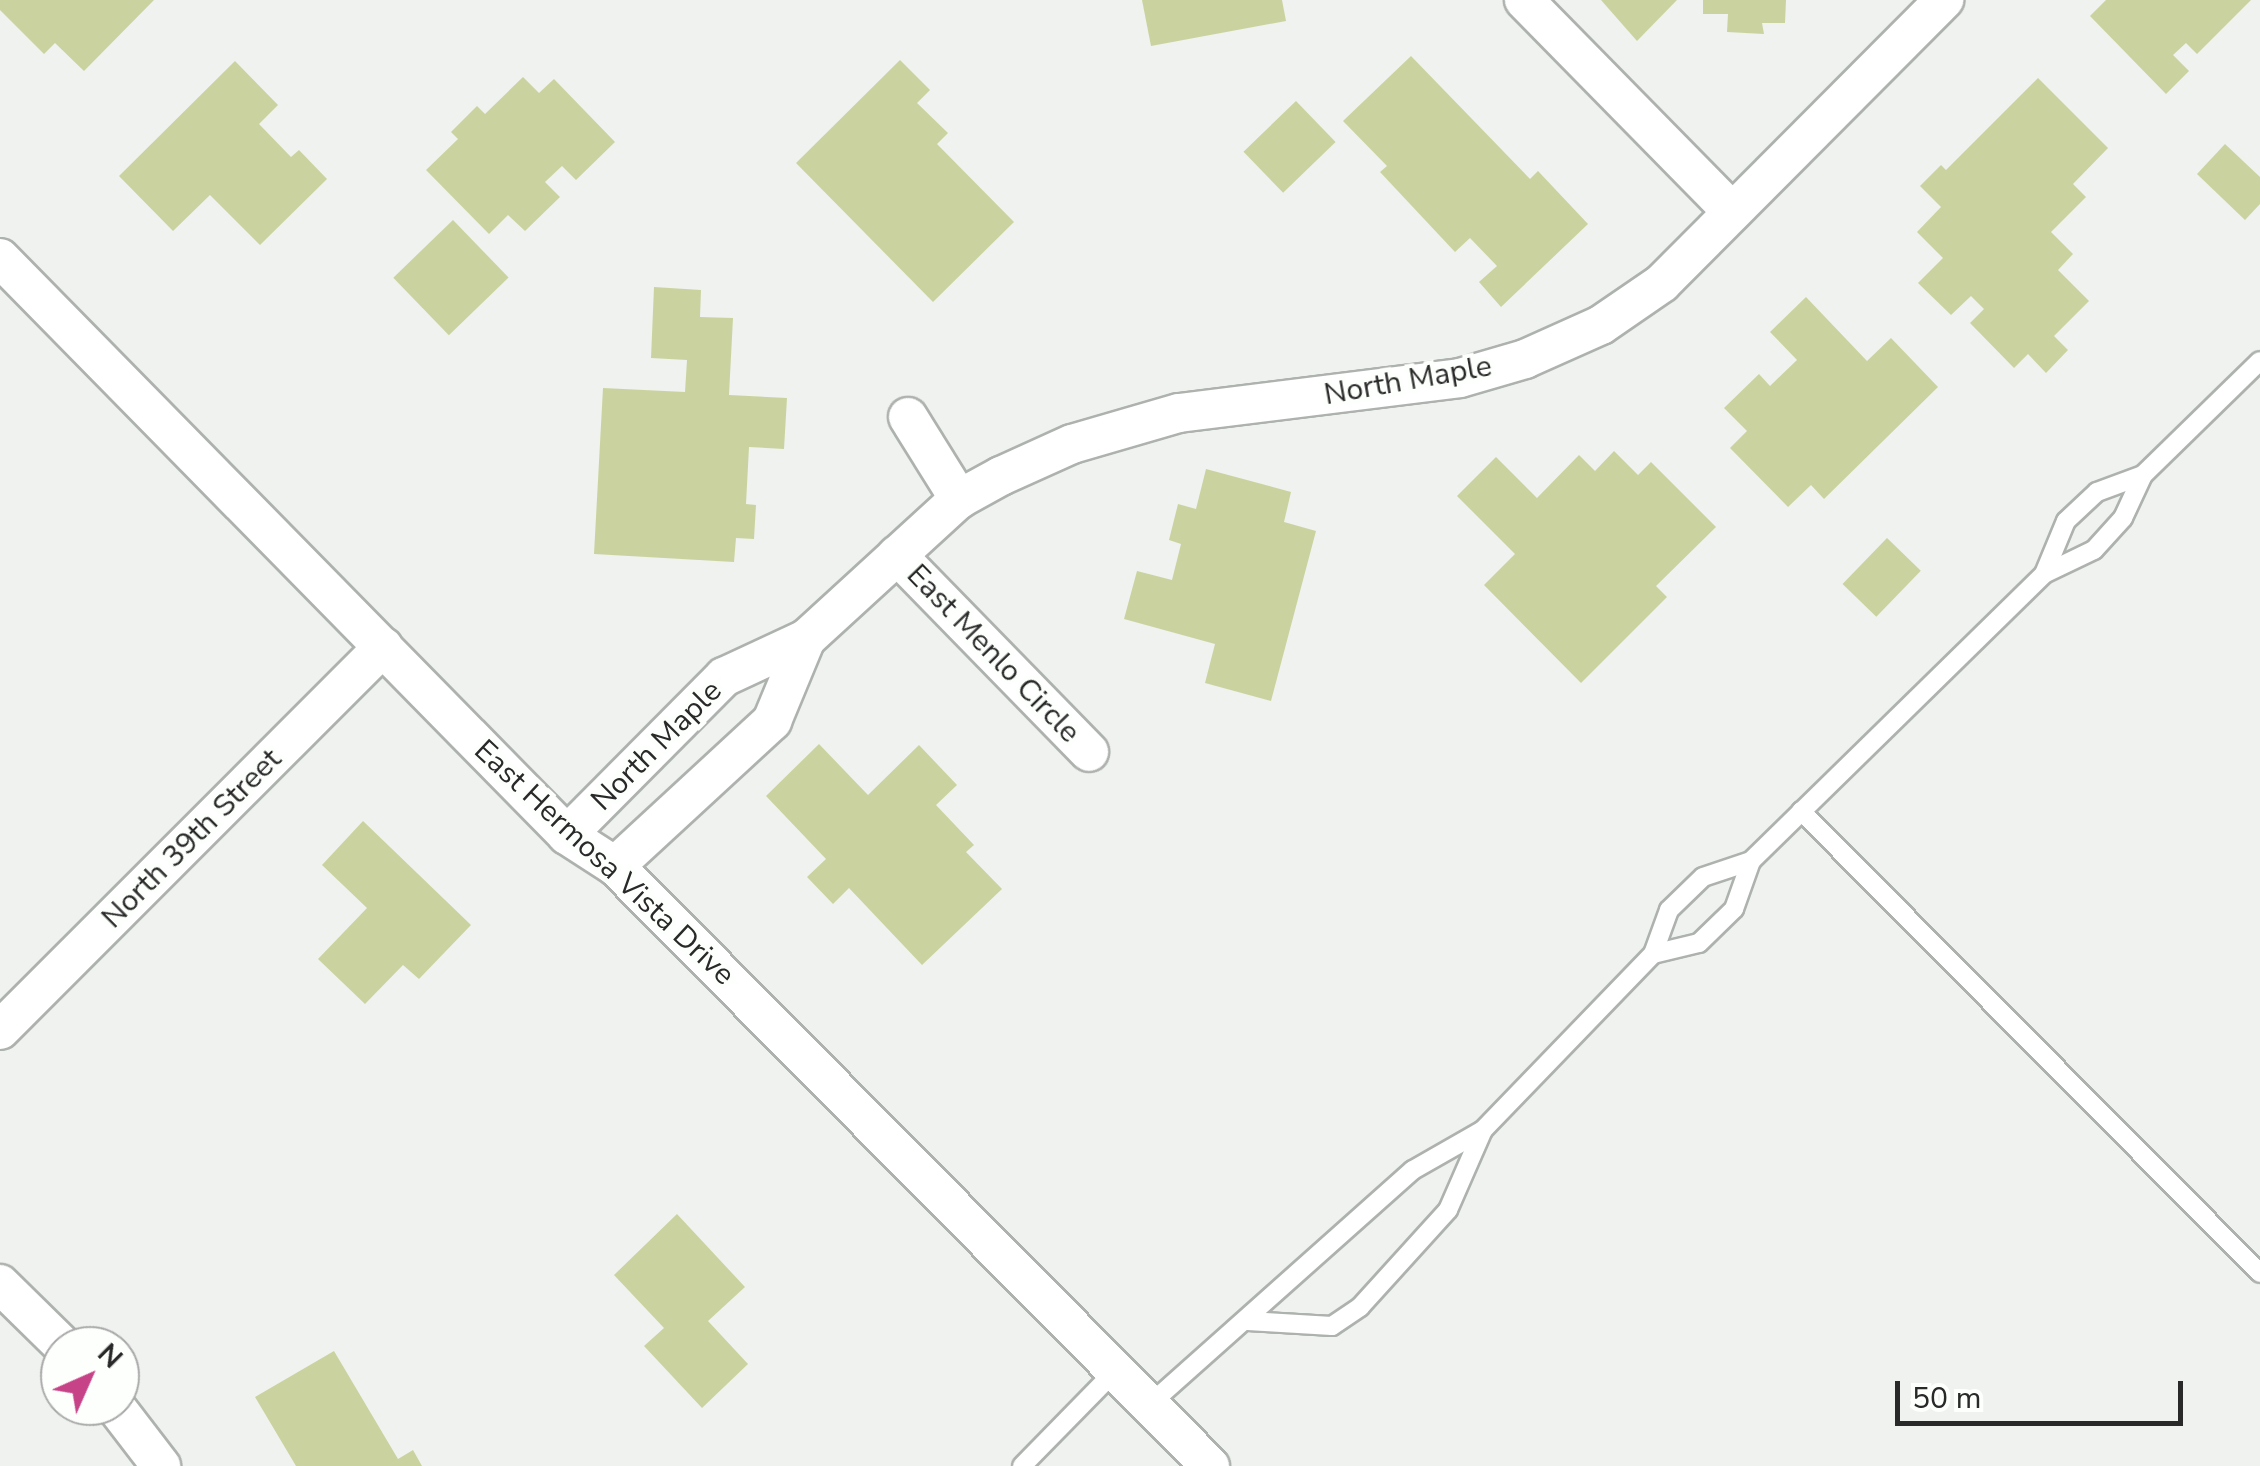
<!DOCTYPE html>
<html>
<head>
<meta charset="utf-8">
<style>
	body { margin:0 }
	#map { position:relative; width:2260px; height:1466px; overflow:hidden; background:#eff2ef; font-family:"Nunito Sans",sans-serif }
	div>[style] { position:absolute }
	.building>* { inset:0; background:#cad39f; transform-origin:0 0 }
	.roads { filter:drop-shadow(2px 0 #aeb2ae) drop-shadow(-2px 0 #aeb2ae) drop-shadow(0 2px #aeb2ae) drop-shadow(0 -2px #aeb2ae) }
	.service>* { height:18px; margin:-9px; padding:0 9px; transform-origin:9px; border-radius:9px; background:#fff }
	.minor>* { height:38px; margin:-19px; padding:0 19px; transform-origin:19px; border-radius:19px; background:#fff }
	span { translate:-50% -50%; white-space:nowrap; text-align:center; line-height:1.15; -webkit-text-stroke:9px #fdfffd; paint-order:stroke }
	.street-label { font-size:30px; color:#282928 }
	.north { position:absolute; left:40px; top:1326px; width:100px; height:100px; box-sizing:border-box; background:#fdfffd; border:2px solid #a8a9a8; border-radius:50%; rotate:45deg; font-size:28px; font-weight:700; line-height:40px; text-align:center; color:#282928 }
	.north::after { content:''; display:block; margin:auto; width:35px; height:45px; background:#c74388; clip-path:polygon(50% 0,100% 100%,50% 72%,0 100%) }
	.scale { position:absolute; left:1895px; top:1381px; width:288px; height:45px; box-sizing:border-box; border:5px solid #282928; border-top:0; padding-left:12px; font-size:30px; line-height:35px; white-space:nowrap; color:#282928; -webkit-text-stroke:8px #fdfffd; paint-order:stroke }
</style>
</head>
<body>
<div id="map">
	<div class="building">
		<i style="clip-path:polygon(0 0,154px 0,84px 71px,55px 43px,44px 54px,0 10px)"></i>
		<i style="clip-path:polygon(1142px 0,1282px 0,1286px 21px,1151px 46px)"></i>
		<i style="clip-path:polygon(1601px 0,1677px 0,1637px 41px)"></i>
		<i style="clip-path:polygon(1703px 0,1786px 0,1785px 23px,1762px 23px,1764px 34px,1727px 32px,1728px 14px,1703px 14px)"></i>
		<i style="clip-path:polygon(2106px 0,2251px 0,2197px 54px,2186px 43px,2173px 55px,2189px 71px,2166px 94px,2090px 16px)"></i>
		<i style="clip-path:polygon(1411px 56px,1530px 179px,1538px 171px,1588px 224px,1501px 307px,1479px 282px,1497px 266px,1470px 238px,1455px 252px,1380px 172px,1387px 166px,1343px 121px)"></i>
		<i style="clip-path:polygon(900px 60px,930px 90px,917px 103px,948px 133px,937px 144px,1014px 222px,933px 302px,796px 163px)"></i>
		<i style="clip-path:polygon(235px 61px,278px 105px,259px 124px,291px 157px,299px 150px,327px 179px,260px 245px,210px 195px,173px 231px,119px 176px)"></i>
		<i style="clip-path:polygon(523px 77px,539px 93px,554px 79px,615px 142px,576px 180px,562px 166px,545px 182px,560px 197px,525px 231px,508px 215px,489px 234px,426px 170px,458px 139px,451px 132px,477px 106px,485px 114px)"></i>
		<i style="clip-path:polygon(2038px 78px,2108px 148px,2073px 184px,2086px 197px,2051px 232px,2073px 254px,2058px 270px,2089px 301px,2054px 336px,2068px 350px,2046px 373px,2028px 354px,2014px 368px,1970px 323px,1984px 309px,1971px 296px,1951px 315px,1918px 283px,1943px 258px,1917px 232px,1941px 207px,1920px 186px,1941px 165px,1946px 170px)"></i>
		<i style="left:1296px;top:101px;width:57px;height:73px;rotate:46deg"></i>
		<i style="clip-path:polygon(2225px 144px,2260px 177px,2260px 204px,2245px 220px,2197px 174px)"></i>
		<i style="left:453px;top:220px;width:80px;height:83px;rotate:46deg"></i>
		<i style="clip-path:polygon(654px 287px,701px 290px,700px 317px,733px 318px,729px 395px,787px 398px,784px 449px,749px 447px,746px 504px,756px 505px,754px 539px,736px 538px,734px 562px,594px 554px,603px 388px,685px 392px,687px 360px,651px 358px)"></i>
		<i style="clip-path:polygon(1806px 297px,1867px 361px,1891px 338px,1938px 387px,1824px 499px,1811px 485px,1788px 507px,1730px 448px,1747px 431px,1724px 408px,1759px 374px,1770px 386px,1797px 360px,1770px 332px)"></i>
		<i style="clip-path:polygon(1614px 451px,1638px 475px,1651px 462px,1716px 527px,1656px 586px,1667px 597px,1581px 683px,1484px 585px,1515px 554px,1457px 496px,1496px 457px,1537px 498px,1579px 455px,1595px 471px)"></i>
		<i style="clip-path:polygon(1206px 469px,1291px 492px,1284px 522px,1316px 531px,1271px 701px,1205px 683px,1215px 644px,1124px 619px,1137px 571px,1172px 580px,1181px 544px,1169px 540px,1178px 504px,1196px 509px)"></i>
		<i style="left:1887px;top:538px;width:47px;height:64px;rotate:44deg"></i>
		<i style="clip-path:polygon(819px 744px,868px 795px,919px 745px,957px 785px,936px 805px,974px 845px,966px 852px,1002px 889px,922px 965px,849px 888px,833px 904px,807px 877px,826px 859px,766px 796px)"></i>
		<i style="clip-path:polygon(363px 821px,471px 925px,419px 979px,403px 965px,365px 1004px,318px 959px,367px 908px,322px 865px)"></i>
		<i style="clip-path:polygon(677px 1214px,745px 1287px,708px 1321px,748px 1364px,702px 1408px,644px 1346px,664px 1328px,614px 1275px)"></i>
		<i style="clip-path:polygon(334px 1351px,398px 1459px,413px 1450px,422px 1466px,296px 1466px,255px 1397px)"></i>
	</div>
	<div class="roads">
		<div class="service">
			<i style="left:2044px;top:574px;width:57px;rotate:-67.5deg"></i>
			<i style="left:2066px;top:521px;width:42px;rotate:-43.1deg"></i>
			<i style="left:2097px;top:492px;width:49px;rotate:-20.3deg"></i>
			<i style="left:1801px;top:811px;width:651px;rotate:45.19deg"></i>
			<i style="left:1653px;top:954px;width:47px;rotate:-13.4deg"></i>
			<i style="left:1699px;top:943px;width:49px;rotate:-44.2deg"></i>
			<i style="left:1734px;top:909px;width:51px;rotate:-70.5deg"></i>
			<i style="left:1248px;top:1321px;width:84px;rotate:3.4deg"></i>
			<i style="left:1332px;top:1326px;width:34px;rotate:-34deg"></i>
			<i style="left:1360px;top:1307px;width:131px;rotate:-47.8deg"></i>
			<i style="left:1448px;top:1210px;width:87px;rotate:-66.4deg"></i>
			<i style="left:1149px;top:1405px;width:353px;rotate:-41.7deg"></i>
			<i style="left:1413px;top:1170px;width:81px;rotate:-29.7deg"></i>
			<i style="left:1483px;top:1130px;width:245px;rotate:-46deg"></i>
			<i style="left:1653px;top:954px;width:47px;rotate:-70deg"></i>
			<i style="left:1669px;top:910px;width:47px;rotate:-44.1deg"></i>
			<i style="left:1703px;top:877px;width:51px;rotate:-18.4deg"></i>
			<i style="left:1751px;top:861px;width:410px;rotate:-44.4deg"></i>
			<i style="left:2044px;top:574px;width:55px;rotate:-25.6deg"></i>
			<i style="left:2094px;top:550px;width:43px;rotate:-47.8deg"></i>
			<i style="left:2123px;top:518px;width:47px;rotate:-65.1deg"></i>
			<i style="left:2143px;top:475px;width:163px;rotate:-44.3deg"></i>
			<i style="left:1022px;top:1466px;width:134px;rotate:-45.6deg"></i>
		</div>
		<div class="minor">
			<i style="left:1524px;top:0;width:297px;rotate:45.5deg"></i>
			<i style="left:0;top:258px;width:809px;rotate:45.5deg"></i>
			<i style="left:567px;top:835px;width:57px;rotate:32.9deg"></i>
			<i style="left:615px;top:866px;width:845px;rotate:45.24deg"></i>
			<i style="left:908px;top:417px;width:97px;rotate:58.1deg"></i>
			<i style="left:897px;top:555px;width:275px;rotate:45.7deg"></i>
			<i style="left:567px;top:835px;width:223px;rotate:-45.2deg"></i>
			<i style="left:724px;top:677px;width:90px;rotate:-24.9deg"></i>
			<i style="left:806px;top:639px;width:207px;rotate:-42.5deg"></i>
			<i style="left:959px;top:499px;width:48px;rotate:-28.7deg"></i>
			<i style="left:1001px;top:476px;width:78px;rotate:-24.3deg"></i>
			<i style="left:1072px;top:444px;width:111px;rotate:-16.2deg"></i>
			<i style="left:1179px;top:413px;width:283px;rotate:-7.1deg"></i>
			<i style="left:1460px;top:378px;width:68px;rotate:-16.3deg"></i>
			<i style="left:1525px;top:359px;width:83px;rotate:-24.1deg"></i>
			<i style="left:1601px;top:325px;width:74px;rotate:-34.5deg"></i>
			<i style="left:1662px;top:283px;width:400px;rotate:-45.1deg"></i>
			<i style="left:615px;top:866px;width:214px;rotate:-42.7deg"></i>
			<i style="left:772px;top:721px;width:89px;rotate:-67.5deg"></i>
			<i style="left:0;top:1030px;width:542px;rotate:-45deg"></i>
			<i style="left:0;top:1284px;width:88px;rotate:44.5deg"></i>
			<i style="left:115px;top:1406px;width:76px;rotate:52.5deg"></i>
		</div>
	</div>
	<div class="street-label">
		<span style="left:1408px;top:381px;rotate:-10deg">North Maple</span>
		<span style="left:993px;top:654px;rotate:46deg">East Menlo Circle</span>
		<span style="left:657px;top:746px;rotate:-45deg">North Maple</span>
		<span style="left:192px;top:839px;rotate:-45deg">North 39th Street</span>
		<span style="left:604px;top:863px;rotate:43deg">East Hermosa Vista Drive</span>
	</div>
	<div class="north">N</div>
	<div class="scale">50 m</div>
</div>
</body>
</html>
